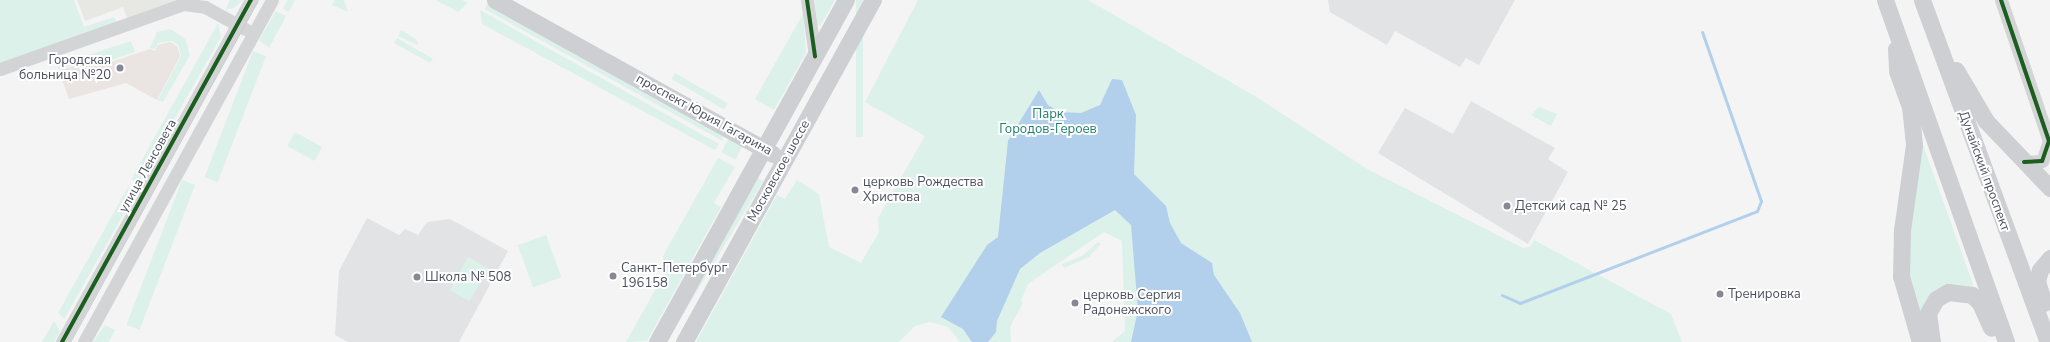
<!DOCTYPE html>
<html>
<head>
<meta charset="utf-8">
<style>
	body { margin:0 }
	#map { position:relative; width:2050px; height:342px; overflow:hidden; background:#f4f4f4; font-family:"Nunito Sans",sans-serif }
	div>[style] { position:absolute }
	.commercial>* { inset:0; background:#e7e7e3 }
	.education>* { inset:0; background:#e2e3e4 }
	.medical>* { inset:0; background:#eae4e2 }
	.green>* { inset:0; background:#dbf1ea; transform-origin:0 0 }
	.water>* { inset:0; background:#b2d0ec }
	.stream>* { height:3px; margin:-1.5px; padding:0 1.5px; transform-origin:1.5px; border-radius:1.5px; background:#b2d0ec }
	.minor>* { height:13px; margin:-6.5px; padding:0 6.5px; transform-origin:6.5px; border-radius:6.5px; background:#d3d4d6 }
	.major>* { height:17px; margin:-8.5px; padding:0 8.5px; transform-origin:8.5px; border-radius:8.5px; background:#cdcfd3 }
	.tram>* { height:1px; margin:-0.5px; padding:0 0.5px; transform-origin:0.5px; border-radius:0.5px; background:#cbcccf }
	.cycleway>* { height:4px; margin:-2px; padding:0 2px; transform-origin:2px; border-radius:2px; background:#1b5e20 }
	.dots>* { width:11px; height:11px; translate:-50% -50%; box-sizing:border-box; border:2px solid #fff; border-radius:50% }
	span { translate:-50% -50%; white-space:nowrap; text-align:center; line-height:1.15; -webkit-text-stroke:4px #fff; paint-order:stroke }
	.poi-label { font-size:13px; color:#4b5060 }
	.right { translate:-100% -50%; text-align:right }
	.left { translate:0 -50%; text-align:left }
	.street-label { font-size:13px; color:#4b5060 }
	.park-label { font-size:13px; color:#1e7f6a }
</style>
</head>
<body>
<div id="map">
	<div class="commercial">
		<i style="clip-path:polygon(77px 0,179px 0,127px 18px,123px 7px,85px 21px)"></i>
	</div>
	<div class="education">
		<i style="clip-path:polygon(1328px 0,1515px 0,1479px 65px,1466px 58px,1460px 67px,1395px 31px,1387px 45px,1330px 12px)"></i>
		<i style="clip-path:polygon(1471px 101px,1555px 148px,1548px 159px,1568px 172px,1528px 244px,1378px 153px,1405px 108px,1453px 134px)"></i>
		<i style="clip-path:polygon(367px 218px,399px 235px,405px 229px,418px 235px,427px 222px,450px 219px,508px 251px,459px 342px,348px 342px,335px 335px,339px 271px)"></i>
	</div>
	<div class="medical">
		<i style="clip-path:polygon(170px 42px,177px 46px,180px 56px,157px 100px,126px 83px,69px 99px,59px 71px,96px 58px,99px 66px,150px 49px,155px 51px,158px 45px)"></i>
	</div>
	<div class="green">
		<i style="clip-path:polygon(0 0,74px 0,84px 27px,114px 17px,117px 24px,0 65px)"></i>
		<i style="clip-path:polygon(230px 0,243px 0,234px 8px,225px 10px)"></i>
		<i style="clip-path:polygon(288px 0,295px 0,289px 12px,283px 9px)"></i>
		<i style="clip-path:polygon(335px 0,344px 0,348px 12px,332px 5px)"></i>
		<i style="clip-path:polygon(436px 0,462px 0,468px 3px,458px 12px)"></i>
		<i style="clip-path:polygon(815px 0,835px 0,820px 26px,817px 25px)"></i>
		<i style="left:856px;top:0;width:7px;height:137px"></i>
		<i style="clip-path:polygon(918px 0,1088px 0,1253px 95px,1369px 170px,1523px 248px,1530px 247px,1534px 240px,1671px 314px,1682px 342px,1112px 342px,1125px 331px,1122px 241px,1104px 232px,1028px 284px,1021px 301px,1023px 303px,1010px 327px,1011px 342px,960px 342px,948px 327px,930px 322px,915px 326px,899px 342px,696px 342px,777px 195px,785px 199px,797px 180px,819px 194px,829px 247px,861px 263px,879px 232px,878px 218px,925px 136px,865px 102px)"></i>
		<i style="left:488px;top:3px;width:271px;height:7px;rotate:29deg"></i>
		<i style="clip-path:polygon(480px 10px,719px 144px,715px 150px,482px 24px)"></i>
		<i style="clip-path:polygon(276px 11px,286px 16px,269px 48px,259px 40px)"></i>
		<i style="clip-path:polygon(803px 14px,806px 53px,774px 110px,755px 99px)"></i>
		<i style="clip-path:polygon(218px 23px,221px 37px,137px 185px,132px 178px)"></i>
		<i style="clip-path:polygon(170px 29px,185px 39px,190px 55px,163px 102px,158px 100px,181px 56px,178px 45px,172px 41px,158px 43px,155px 49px,150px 48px,157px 32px)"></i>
		<i style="clip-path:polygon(401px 30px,416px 39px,418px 45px,398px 36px)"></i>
		<i style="clip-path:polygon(397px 38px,433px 59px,430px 63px,394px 43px)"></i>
		<i style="clip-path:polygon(131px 41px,135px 52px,100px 64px,97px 56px,59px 70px,57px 65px)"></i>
		<i style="left:253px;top:51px;width:14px;height:135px;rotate:21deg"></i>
		<i style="left:675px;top:73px;width:61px;height:7px;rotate:30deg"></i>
		<i style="clip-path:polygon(1539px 107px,1557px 114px,1551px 126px,1531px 115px)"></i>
		<i style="left:295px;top:132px;width:31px;height:16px;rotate:29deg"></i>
		<i style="clip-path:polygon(1919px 134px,1974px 287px,1954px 287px,1919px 323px,1906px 282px)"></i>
		<i style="left:729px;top:137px;width:16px;height:17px;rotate:27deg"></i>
		<i style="clip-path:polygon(718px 158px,735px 167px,714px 203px,721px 207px,647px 341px,626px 342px,665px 272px,663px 256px)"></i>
		<i style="left:758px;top:178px;width:6px;height:187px;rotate:31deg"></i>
		<i style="left:182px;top:180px;width:14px;height:155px;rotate:21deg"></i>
		<i style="clip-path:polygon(128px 187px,134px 196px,64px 319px,58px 313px)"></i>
		<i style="left:546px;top:235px;width:45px;height:30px;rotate:70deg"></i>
		<i style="clip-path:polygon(1098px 242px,1101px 244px,1089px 257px,1064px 268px,1062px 264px,1082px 256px)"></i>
		<i style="left:468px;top:257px;width:23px;height:38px;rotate:29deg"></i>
		<i style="clip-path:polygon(54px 321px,60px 331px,54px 342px,42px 342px)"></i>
		<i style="clip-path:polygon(105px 325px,115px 330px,109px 342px,93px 342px)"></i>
	</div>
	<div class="water">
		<i style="clip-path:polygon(1112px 79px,1122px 80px,1136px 115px,1134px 174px,1166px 206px,1170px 223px,1181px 243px,1212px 263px,1214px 275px,1240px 313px,1252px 342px,1131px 342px,1138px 310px,1131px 225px,1115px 210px,1040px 253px,1020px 269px,997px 321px,996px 332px,988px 342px,972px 342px,963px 329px,941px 317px,987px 245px,998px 237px,1008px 141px,1039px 90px,1048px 105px,1059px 112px,1081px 113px,1100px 105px)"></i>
	</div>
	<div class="stream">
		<i style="left:1502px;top:295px;width:20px;rotate:24deg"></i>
		<i style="left:1520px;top:303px;width:254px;rotate:-21.2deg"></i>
		<i style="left:1757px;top:211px;width:11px;rotate:-68deg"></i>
		<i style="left:1761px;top:201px;width:179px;rotate:-109.2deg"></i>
	</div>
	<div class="minor">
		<i style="left:807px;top:0;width:57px;rotate:81.9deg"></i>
		<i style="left:2001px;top:0;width:149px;rotate:71.2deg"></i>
		<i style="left:2049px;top:141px;width:21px;rotate:109deg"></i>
		<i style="left:2042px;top:161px;width:18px;rotate:177deg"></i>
		<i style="left:0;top:69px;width:195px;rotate:-19.5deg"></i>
		<i style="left:184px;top:4px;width:21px;rotate:8deg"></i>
		<i style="left:205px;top:7px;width:46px;rotate:28.8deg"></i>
		<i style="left:62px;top:342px;width:391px;rotate:-61.1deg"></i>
		<i style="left:84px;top:342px;width:390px;rotate:-61.2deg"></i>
	</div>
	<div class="major">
		<i style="left:495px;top:0;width:318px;rotate:29deg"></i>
		<i style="left:1885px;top:0;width:363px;rotate:70.5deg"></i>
		<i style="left:1922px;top:0;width:364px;rotate:69.8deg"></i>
		<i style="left:1896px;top:49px;width:22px;rotate:87deg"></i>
		<i style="left:1897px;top:71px;width:37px;rotate:70deg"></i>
		<i style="left:1910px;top:106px;width:39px;rotate:84deg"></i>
		<i style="left:1914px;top:145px;width:86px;rotate:98deg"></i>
		<i style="left:1902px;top:230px;width:46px;rotate:91.2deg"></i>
		<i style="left:1901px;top:276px;width:69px;rotate:73.9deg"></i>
		<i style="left:1956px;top:70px;width:59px;rotate:59.5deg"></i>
		<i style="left:1986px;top:121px;width:93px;rotate:46.3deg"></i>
		<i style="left:2044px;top:303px;width:23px;rotate:-108deg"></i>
		<i style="left:2037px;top:281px;width:11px;rotate:-75deg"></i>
		<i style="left:2040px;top:270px;width:16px;rotate:-50deg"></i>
		<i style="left:657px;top:342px;width:391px;rotate:-61.1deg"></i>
		<i style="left:684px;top:342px;width:391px;rotate:-61.1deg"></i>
		<i style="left:1932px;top:342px;width:29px;rotate:-98deg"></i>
		<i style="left:1928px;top:313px;width:16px;rotate:-60deg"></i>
		<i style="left:1936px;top:299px;width:14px;rotate:-30deg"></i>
		<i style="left:1948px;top:292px;width:24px;rotate:7deg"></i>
		<i style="left:1972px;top:295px;width:11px;rotate:45deg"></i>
		<i style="left:1980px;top:303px;width:27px;rotate:66deg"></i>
	</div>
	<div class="tram">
		<i style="left:70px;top:342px;width:390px;rotate:-61.2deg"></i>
	</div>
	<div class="cycleway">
		<i style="left:807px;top:0;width:57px;rotate:81.9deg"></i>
		<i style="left:2001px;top:0;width:149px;rotate:71.2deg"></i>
		<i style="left:2049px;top:141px;width:21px;rotate:109deg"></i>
		<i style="left:2042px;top:161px;width:18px;rotate:177deg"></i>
		<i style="left:62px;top:342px;width:391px;rotate:-61.1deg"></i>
	</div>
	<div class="dots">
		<i style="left:120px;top:68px;background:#868994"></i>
		<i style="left:855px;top:190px;background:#868994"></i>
		<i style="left:1507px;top:206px;background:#868994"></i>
		<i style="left:613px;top:276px;background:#868994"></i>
		<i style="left:417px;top:277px;background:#868994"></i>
		<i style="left:1720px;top:294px;background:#868994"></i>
		<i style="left:1075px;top:303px;background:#868994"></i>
	</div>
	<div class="poi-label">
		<span class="right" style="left:111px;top:68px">Городская<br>больница №20</span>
		<span class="left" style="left:863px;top:190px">церковь Рождества<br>Христова</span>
		<span class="left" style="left:1515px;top:206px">Детский сад № 25</span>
		<span class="left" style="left:621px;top:276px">Санкт-Петербург<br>196158</span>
		<span class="left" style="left:425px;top:277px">Школа № 508</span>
		<span class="left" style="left:1728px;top:294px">Тренировка</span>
		<span class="left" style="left:1083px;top:303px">церковь Сергия<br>Радонежского</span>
	</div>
	<div class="street-label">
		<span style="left:704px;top:115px;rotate:29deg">проспект Юрия Гагарина</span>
		<span style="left:148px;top:166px;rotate:-61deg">улица Ленсовета</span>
		<span style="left:779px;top:171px;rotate:-61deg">Московское шоссе</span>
		<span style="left:1984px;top:171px;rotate:70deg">Дунайский проспект</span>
	</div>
	<div class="park-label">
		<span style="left:1048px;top:122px">Парк<br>Городов-Героев</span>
	</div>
</div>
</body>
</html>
